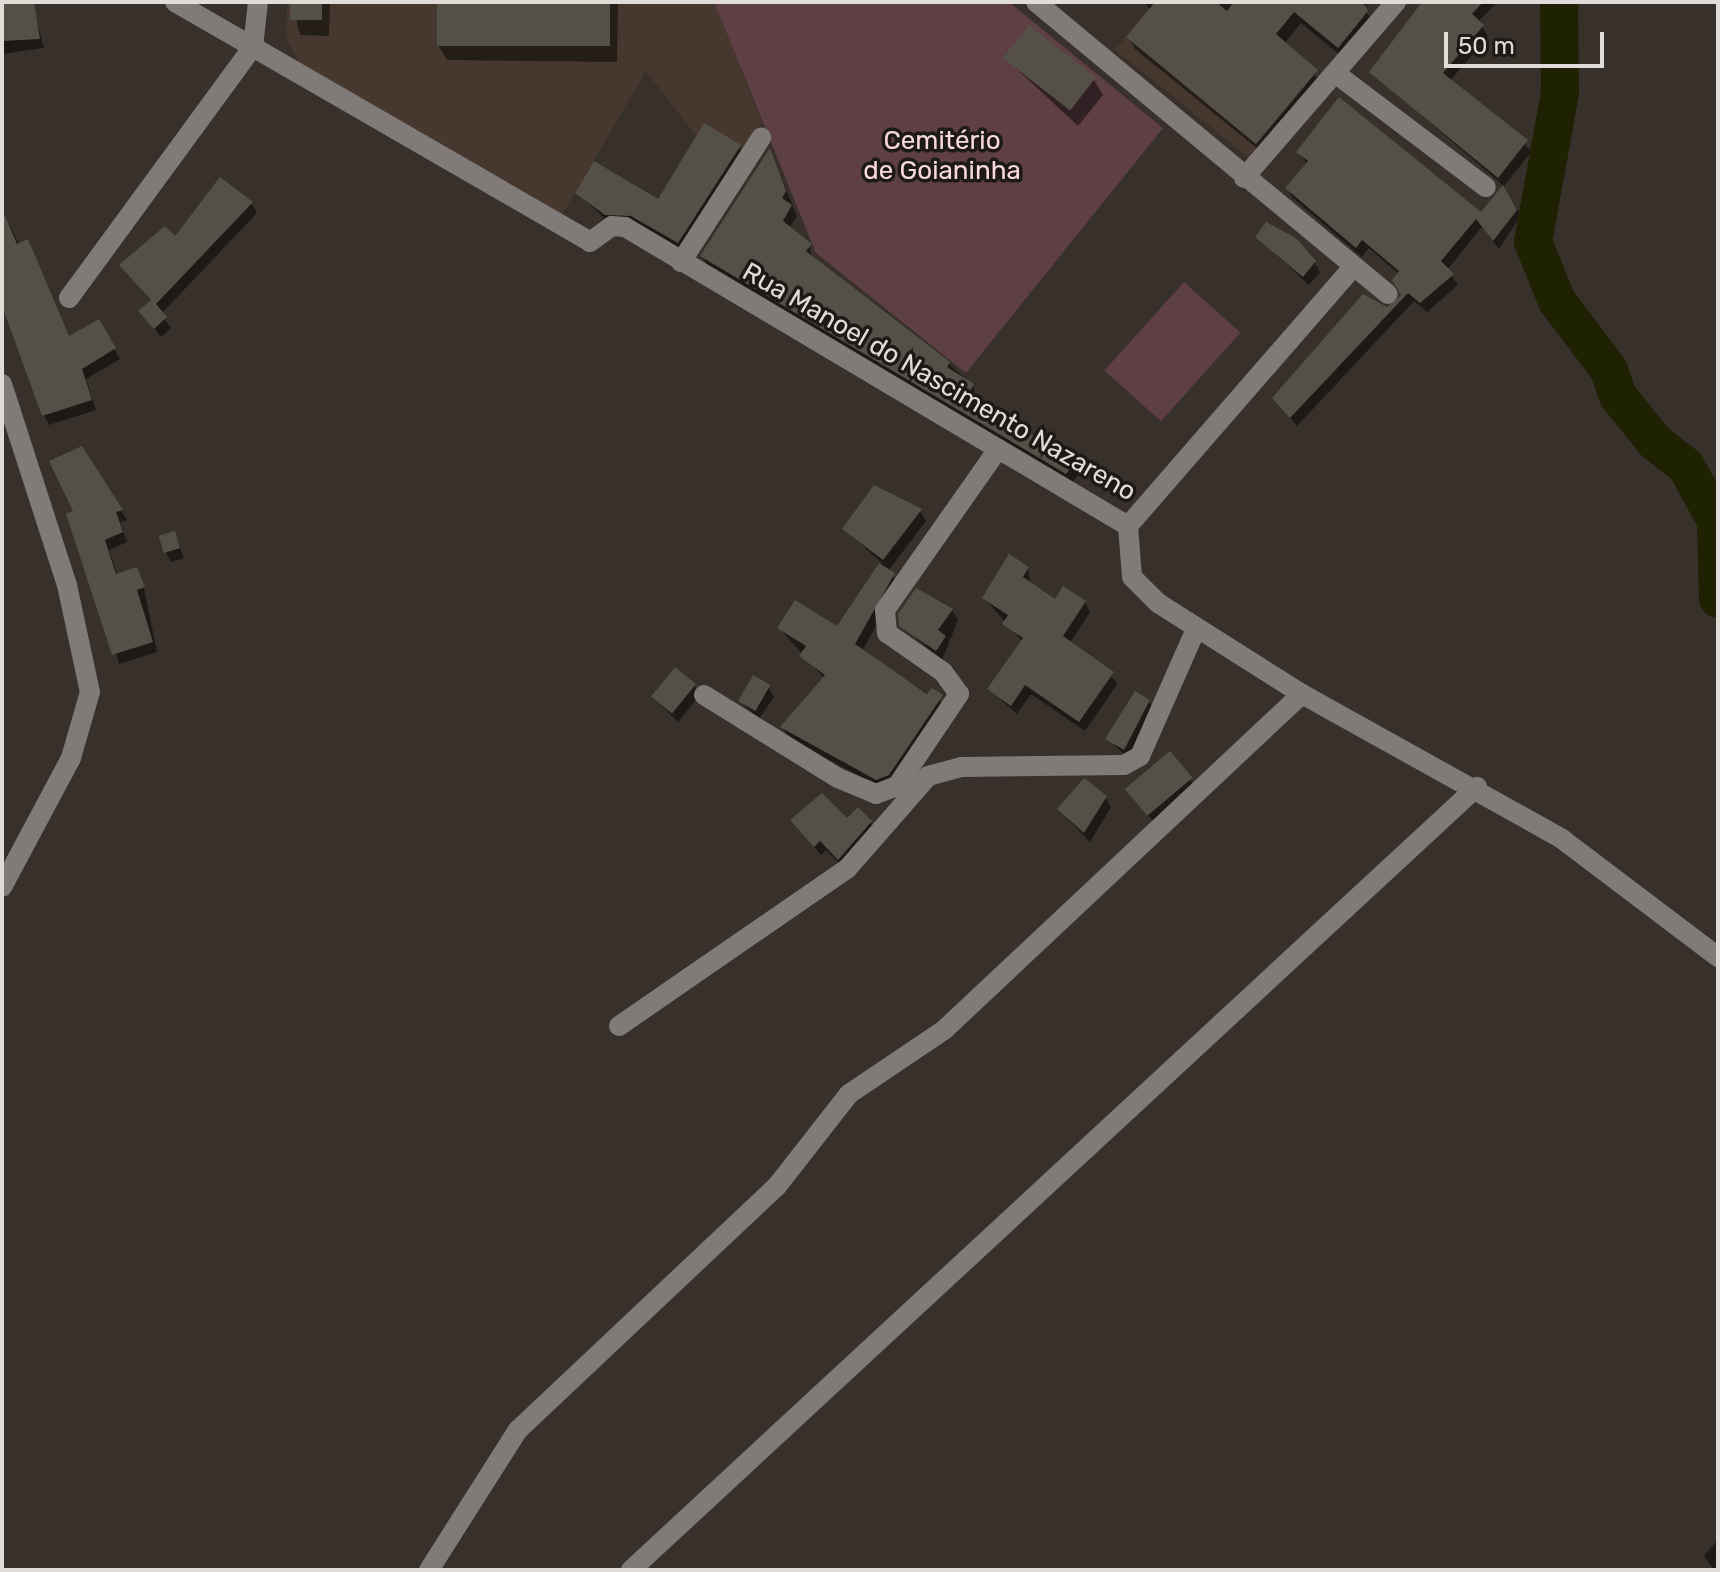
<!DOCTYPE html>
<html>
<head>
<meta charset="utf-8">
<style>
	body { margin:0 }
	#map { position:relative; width:1720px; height:1572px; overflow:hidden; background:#38302a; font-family:Rubik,sans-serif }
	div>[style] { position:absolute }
	.built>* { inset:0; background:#46382e }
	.green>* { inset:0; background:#5e3f44; transform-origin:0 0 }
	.shadow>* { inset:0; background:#0007; transform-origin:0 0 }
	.river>* { height:38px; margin:-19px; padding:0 19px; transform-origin:19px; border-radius:19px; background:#1f2103 }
	.building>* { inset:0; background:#555047; transform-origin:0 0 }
	.minor>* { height:20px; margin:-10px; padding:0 10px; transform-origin:10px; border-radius:10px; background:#807a79 }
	span { translate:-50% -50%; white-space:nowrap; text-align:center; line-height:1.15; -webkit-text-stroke:7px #1c1916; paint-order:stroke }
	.park-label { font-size:26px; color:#f9d9dd }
	.street-label { font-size:26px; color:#e1dcd8 }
	.frame { position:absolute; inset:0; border:4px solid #e1dcd8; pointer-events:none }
	.scale { position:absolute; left:1444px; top:32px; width:160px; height:36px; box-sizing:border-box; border:4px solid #e1dcd8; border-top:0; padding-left:10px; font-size:24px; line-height:28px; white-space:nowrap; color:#e1dcd8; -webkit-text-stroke:6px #1c1916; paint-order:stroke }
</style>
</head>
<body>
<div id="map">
	<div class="built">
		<i style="clip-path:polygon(287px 2px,714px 2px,762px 123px,747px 149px,704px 123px,696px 136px,646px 71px,559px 220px,299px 63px,286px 37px)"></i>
		<i style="clip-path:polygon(1154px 2px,1283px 2px,1263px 26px,1278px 66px,1305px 88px,1248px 157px,1115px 50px)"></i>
	</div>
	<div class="green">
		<i style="clip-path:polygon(714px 2px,1009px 2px,1163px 128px,966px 373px,816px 253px)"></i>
		<i style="left:1184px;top:282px;width:76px;height:119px;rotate:42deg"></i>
	</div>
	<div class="shadow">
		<i style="clip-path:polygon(292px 2px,330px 2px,329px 36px,300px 35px)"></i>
		<i style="clip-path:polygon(439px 2px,618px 2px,617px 62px,447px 60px,438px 45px)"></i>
		<i style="clip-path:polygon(1145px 2px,1371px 2px,1363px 7px,1374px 24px,1345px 59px,1301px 23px,1284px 44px,1323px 84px,1264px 154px,1135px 49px,1129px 37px,1150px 10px)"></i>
		<i style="clip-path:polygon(1431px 2px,1497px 2px,1478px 22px,1488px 36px,1450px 81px,1532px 151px,1504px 186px,1371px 72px)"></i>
		<i style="clip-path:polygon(32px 3px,44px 48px,2px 54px,2px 7px)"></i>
		<i style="clip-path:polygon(1005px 58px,1094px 80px,1103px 95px,1078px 126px)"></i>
		<i style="clip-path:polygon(739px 147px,745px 157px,684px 252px,612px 225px,577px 193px,659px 202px)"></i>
		<i style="clip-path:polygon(770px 151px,797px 216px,789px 229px,810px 245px,812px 260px,948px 363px,973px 385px,976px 400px,1073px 465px,1078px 475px,1072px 483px,708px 266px,702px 257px)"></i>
		<i style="clip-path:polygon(1298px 152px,1482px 215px,1503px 188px,1521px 215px,1499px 249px,1482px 227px,1447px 270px,1458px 285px,1427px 312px,1414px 301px,1297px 426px,1274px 398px,1403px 298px,1399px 274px,1369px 248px,1362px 257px,1293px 198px,1287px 188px,1308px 165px)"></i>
		<i style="clip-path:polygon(251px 203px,257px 213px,161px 314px,171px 328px,161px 337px,141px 312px,152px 302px,122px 266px)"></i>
		<i style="clip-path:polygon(2px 211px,68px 339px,98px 321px,120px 359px,86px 379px,96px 410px,49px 425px,44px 415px,2px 305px)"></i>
		<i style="clip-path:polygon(1257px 237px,1314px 262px,1320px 272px,1309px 285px)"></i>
		<i style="clip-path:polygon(81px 448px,127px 520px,120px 522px,127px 542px,109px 550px,118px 576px,142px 579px,157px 652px,119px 664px,76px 512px)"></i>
		<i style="clip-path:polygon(920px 511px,926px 521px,888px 571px,899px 585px,862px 651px,947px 706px,883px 789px,788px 737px,783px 727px,824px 678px,779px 628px,837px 628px,882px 563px,844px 529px)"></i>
		<i style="clip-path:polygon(174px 534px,184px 558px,171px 562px,166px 553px)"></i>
		<i style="clip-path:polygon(1028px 568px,1030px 584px,1056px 602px,1085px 602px,1090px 612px,1070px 643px,1118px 683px,1085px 731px,1031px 694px,1017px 714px,989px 689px,1023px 642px,984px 598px)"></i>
		<i style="clip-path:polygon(952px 610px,958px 620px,942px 660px,901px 625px)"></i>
		<i style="clip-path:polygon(694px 685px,700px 695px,678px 722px,653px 697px)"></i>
		<i style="clip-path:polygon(768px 687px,774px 697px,759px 719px,739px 700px)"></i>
		<i style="clip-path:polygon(1149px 702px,1155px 711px,1129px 759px,1108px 739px)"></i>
		<i style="left:1169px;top:754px;width:45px;height:55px;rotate:51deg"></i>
		<i style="clip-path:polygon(1105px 797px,1111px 807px,1090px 842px,1059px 810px)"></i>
		<i style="clip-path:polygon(793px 821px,870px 822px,876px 832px,844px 868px,826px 850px,821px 855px)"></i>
		<i style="clip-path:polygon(1718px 1539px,1718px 1570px,1714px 1570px,1704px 1556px)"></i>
	</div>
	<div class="river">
		<i style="left:1559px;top:2px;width:91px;rotate:89.4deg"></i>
		<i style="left:1560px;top:93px;width:151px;rotate:100.3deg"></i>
		<i style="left:1533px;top:242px;width:64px;rotate:67.9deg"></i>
		<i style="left:1557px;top:301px;width:86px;rotate:53deg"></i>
		<i style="left:1609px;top:370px;width:28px;rotate:71deg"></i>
		<i style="left:1618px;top:396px;width:59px;rotate:51.2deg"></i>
		<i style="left:1655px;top:442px;width:39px;rotate:38deg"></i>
		<i style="left:1686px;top:466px;width:63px;rotate:61.4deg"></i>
		<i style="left:1716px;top:521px;width:78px;rotate:88.5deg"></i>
	</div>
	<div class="building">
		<i style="clip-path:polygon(2px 2px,34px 2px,40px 39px,2px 41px)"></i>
		<i style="left:290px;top:2px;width:32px;height:18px"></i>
		<i style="left:437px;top:2px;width:173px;height:44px"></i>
		<i style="clip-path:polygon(1155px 2px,1216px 2px,1227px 11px,1234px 2px,1363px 2px,1368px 11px,1338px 48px,1294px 12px,1276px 34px,1318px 70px,1256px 144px,1126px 37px)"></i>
		<i style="clip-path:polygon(1422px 2px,1483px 2px,1472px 14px,1484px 25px,1443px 73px,1528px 140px,1498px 178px,1369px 72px)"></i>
		<i style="left:1029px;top:25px;width:85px;height:42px;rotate:38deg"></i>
		<i style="clip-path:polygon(1339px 97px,1481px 212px,1503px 185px,1517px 210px,1493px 241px,1476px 219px,1441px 261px,1454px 274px,1420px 303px,1408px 293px,1290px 418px,1272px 398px,1363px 294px,1387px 307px,1401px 295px,1392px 280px,1399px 271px,1362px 240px,1356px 248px,1285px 188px,1308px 161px,1296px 152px)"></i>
		<i style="clip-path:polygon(704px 123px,741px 145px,678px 243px,631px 216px,605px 215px,575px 193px,594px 161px,658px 199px)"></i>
		<i style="clip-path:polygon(770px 148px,786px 191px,782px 198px,792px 205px,783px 221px,812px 244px,806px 251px,950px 362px,947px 367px,974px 384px,969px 393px,1074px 463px,1066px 474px,700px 256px)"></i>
		<i style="clip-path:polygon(220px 177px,253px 202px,156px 304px,167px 317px,154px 329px,138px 311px,151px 300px,119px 265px,165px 226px,175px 236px)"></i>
		<i style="clip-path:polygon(2px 209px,17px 244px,28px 239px,69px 336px,99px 319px,116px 348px,82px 369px,92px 400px,42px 416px,2px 306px)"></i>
		<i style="clip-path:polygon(1266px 222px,1296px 238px,1316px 261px,1303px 277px,1255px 237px)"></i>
		<i style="clip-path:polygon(82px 446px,123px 510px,116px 512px,123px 532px,105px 540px,116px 574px,137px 567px,145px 587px,137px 590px,153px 642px,112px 655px,66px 514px,73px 511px,49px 461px)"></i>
		<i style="clip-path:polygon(874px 485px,922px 509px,883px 560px,842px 529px)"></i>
		<i style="left:175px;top:531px;width:18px;height:17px;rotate:74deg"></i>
		<i style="clip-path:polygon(1009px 554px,1029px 567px,1023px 577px,1055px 599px,1063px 586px,1086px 601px,1063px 636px,1114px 672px,1079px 722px,1025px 685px,1011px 706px,987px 689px,1023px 638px,1002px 624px,1008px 615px,982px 598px)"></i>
		<i style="clip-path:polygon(879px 563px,895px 573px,855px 644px,927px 694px,932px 688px,943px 695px,889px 775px,876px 780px,780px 727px,825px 675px,799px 656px,806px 646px,777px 628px,795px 600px,837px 626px)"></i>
		<i style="clip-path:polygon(916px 588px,953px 609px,938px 630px,946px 636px,936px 651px,899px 626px,898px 614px)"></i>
		<i style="left:675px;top:667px;width:27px;height:38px;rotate:39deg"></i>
		<i style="left:753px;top:675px;width:20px;height:30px;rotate:30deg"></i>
		<i style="clip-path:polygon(1135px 691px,1150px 700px,1124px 750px,1105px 739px)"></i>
		<i style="left:1170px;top:751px;width:35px;height:59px;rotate:50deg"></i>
		<i style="clip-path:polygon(1084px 778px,1107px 796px,1084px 833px,1057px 809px)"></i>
		<i style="clip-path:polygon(822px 793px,847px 818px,858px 807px,872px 821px,838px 860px,820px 841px,814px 847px,790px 820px)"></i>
	</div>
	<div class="minor">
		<i style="left:175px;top:2px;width:479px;rotate:30deg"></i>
		<i style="left:590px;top:242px;width:27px;rotate:-36deg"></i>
		<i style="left:612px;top:226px;width:13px;rotate:4deg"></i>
		<i style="left:625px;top:227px;width:585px;rotate:30.73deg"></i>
		<i style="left:1036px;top:2px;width:457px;rotate:39.7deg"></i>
		<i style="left:1335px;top:73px;width:189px;rotate:37.1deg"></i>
		<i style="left:1244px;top:178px;width:233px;rotate:-49.2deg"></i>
		<i style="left:681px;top:262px;width:148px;rotate:-57.2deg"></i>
		<i style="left:69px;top:298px;width:311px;rotate:-53.8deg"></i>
		<i style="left:253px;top:47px;width:45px;rotate:-83.7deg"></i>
		<i style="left:2px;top:384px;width:211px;rotate:72.1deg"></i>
		<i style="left:67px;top:585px;width:109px;rotate:77.9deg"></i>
		<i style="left:90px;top:692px;width:69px;rotate:106.1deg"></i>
		<i style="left:71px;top:758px;width:146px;rotate:118.1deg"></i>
		<i style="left:1128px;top:526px;width:51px;rotate:85.5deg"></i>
		<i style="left:1132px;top:577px;width:37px;rotate:45deg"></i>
		<i style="left:1158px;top:603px;width:170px;rotate:32.3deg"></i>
		<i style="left:1302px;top:694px;width:298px;rotate:29.1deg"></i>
		<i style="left:1562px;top:839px;width:196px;rotate:37.1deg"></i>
		<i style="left:1128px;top:526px;width:342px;rotate:-49deg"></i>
		<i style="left:704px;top:695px;width:158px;rotate:31.8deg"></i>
		<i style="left:838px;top:778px;width:41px;rotate:22.8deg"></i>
		<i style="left:876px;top:794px;width:22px;rotate:-21deg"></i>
		<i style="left:897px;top:786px;width:111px;rotate:-56deg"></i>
		<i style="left:959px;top:694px;width:27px;rotate:-126deg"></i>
		<i style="left:943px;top:672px;width:68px;rotate:-145.1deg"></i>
		<i style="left:887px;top:633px;width:23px;rotate:-95deg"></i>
		<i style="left:885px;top:610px;width:197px;rotate:-54.9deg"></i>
		<i style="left:619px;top:1026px;width:277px;rotate:-34.6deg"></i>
		<i style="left:847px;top:869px;width:123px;rotate:-48.9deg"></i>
		<i style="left:928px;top:776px;width:35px;rotate:-15deg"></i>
		<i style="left:962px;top:767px;width:162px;rotate:-0.7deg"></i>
		<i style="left:1124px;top:765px;width:18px;rotate:-29deg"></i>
		<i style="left:1140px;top:756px;width:139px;rotate:-66.2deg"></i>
		<i style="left:429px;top:1570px;width:166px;rotate:-57.6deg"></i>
		<i style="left:518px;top:1430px;width:356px;rotate:-43.3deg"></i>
		<i style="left:777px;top:1186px;width:117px;rotate:-52deg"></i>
		<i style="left:849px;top:1094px;width:115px;rotate:-34deg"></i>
		<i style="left:944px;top:1030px;width:491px;rotate:-43.2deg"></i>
		<i style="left:631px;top:1570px;width:1153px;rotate:-42.79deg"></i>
	</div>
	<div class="park-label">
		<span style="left:942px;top:156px">Cemitério<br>de Goianinha</span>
	</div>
	<div class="street-label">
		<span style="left:939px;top:382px;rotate:30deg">Rua Manoel do Nascimento Nazareno</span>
	</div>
	<div class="frame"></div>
	<div class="scale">50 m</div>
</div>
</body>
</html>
